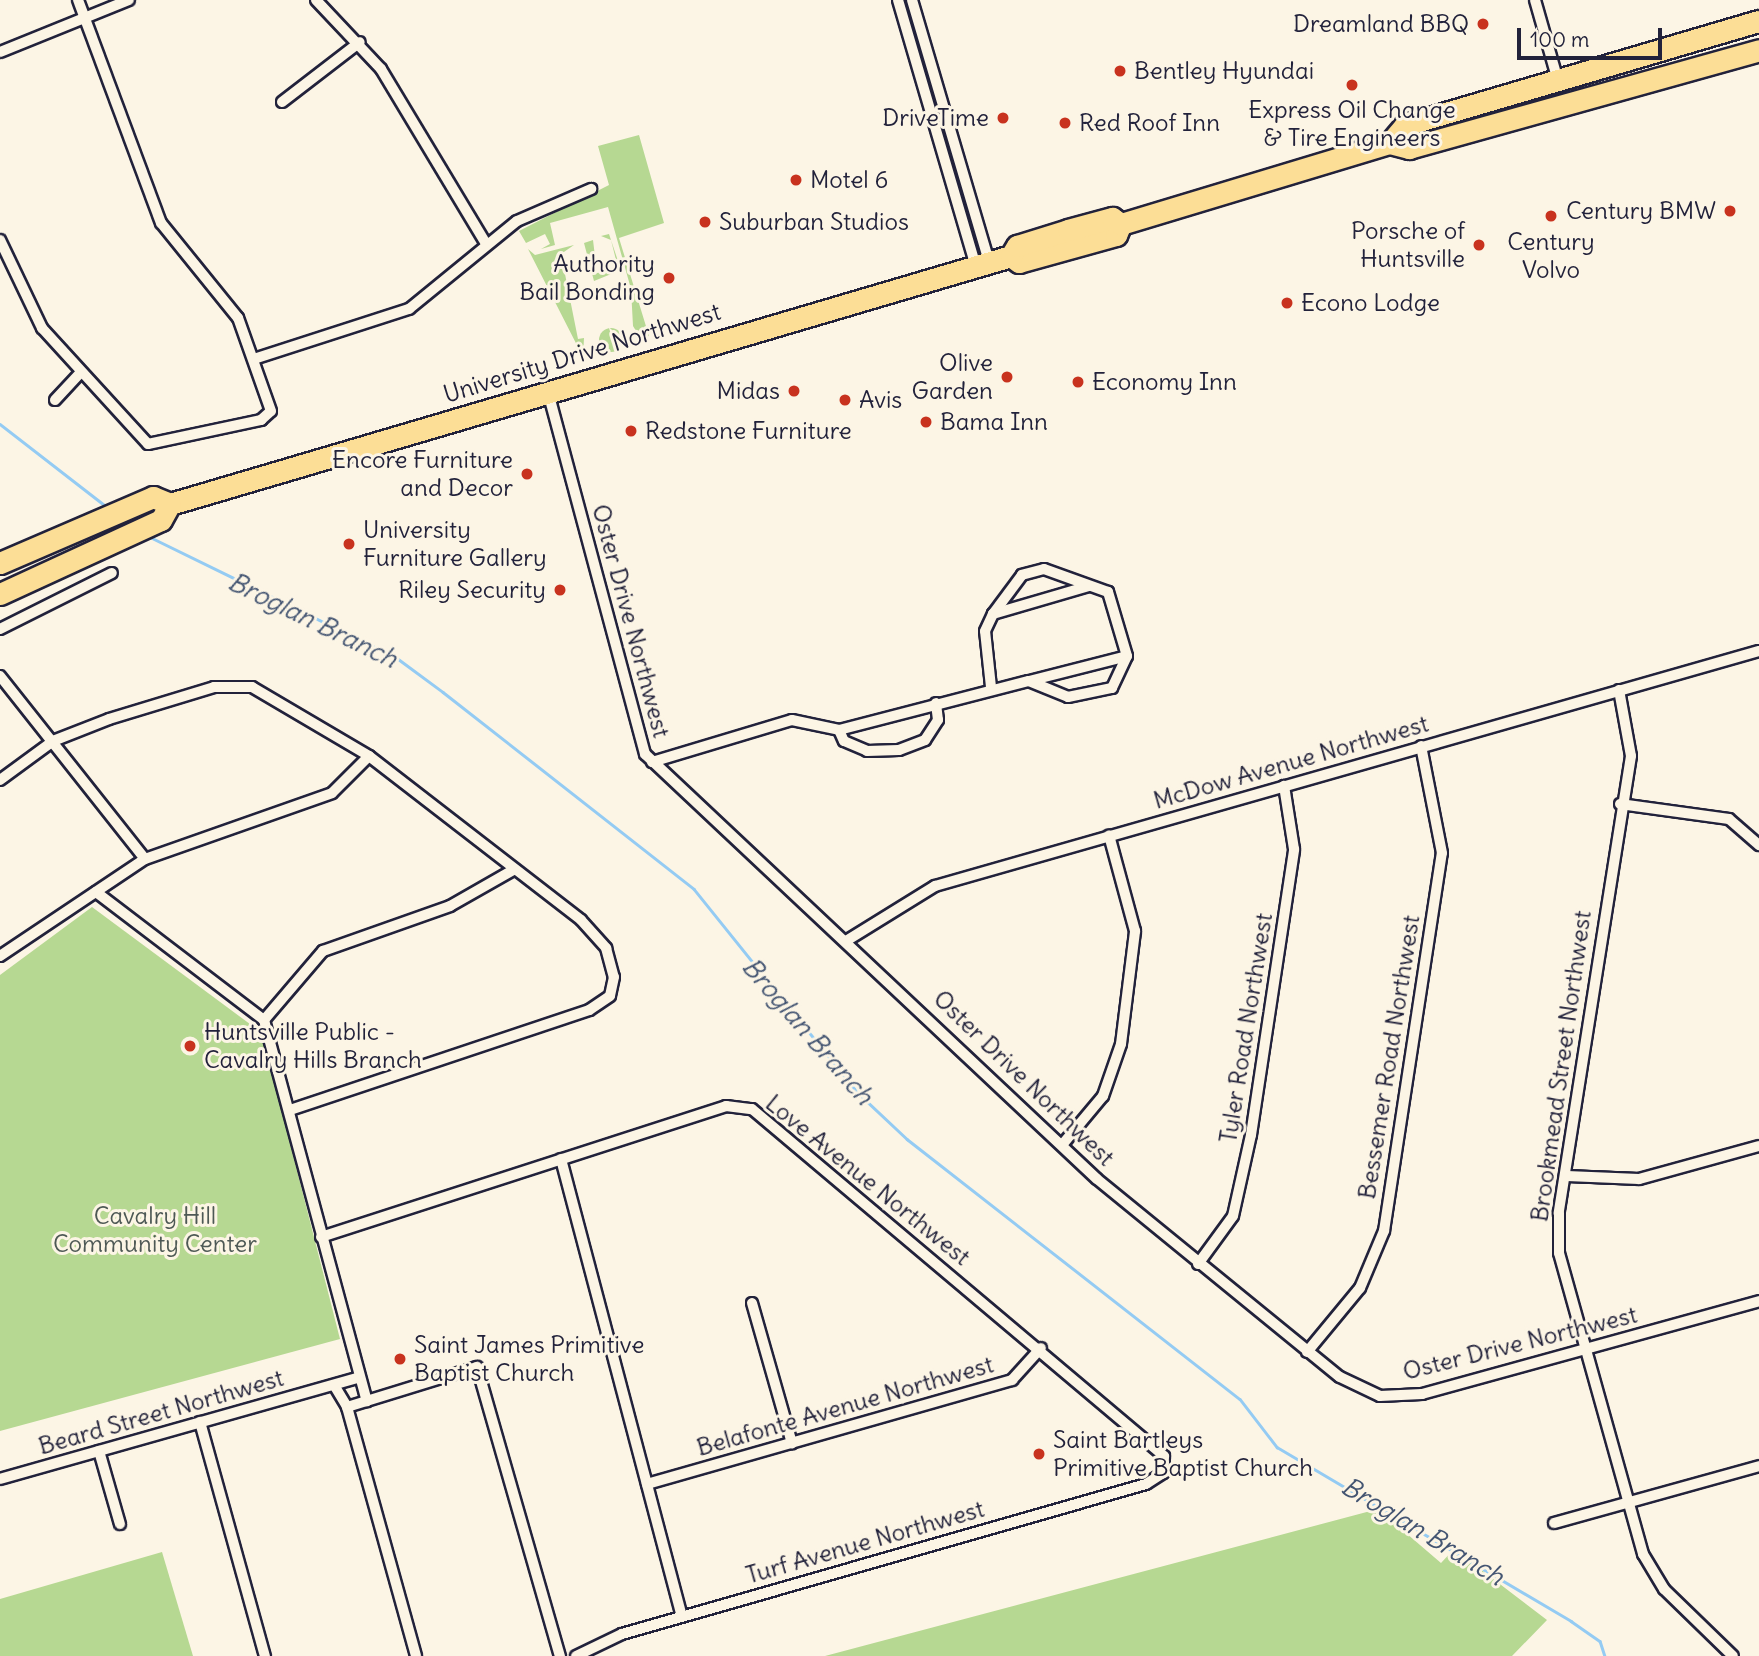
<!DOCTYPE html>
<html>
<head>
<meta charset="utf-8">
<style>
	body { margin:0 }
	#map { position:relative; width:1759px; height:1656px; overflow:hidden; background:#fcf5e5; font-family:Delius,sans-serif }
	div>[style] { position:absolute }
	.green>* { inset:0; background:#b6d892 }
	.round { border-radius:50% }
	.stream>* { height:2.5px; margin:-1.25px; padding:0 1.25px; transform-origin:1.25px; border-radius:1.25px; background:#94cbf3 }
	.roads { filter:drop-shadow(2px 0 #22223b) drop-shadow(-2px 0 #22223b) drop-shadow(0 2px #22223b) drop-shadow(0 -2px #22223b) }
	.street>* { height:10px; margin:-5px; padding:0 5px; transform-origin:5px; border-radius:5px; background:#fcf5e5 }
	.highway>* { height:21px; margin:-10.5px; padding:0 10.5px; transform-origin:10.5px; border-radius:10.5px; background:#fcde96 }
	.dots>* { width:19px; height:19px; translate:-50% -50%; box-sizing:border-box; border:4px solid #fcf5e5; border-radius:50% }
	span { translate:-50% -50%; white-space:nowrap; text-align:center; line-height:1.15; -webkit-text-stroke:6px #fcf5e5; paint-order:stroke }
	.poi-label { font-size:24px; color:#22223b }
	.right { translate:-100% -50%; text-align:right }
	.left { translate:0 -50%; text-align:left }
	.street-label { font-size:24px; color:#22223b }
	.park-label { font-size:24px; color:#4e5955 }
	.water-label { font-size:26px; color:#445572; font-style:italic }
	.scale { position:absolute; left:1517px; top:28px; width:145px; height:32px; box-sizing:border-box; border:4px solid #22223b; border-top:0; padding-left:9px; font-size:21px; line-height:24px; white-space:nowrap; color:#22223b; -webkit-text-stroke:5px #fcf5e5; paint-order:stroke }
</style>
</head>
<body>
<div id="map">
	<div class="green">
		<i style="clip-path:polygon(639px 135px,664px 223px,619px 238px,649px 336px,641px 339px,633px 326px,631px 289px,608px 207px,550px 223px,555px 245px,541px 249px,550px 244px,545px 234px,526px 243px,519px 231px,609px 185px,598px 146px)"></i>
		<i style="clip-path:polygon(609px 234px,621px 270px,594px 281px,584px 243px,593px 240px,597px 273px,618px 268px,611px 240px,601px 236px)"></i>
		<i style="clip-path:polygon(574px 245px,561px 254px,578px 339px,584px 338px,583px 357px,528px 249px,535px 255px)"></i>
		<i class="round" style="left:599px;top:328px;width:24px;height:24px"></i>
		<i style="clip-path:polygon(92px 907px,262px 1033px,340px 1339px,0 1431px,0 975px)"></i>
		<i style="clip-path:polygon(1378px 1509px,1441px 1563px,1454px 1549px,1547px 1620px,1512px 1656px,825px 1656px)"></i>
		<i style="clip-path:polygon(162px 1552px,193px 1656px,0 1656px,0 1599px)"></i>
	</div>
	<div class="stream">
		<i style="left:0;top:424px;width:135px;rotate:37.8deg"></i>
		<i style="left:146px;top:535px;width:280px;rotate:26.1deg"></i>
		<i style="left:397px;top:658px;width:57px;rotate:36.5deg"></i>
		<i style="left:443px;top:692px;width:319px;rotate:38.1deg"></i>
		<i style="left:694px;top:889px;width:260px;rotate:51.2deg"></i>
		<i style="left:857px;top:1092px;width:69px;rotate:43.2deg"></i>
		<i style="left:907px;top:1139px;width:422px;rotate:38deg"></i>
		<i style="left:1240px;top:1399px;width:61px;rotate:52.4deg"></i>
		<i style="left:1277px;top:1447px;width:342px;rotate:30.6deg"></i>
		<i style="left:1571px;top:1621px;width:35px;rotate:35deg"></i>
		<i style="left:1600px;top:1641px;width:16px;rotate:72deg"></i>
	</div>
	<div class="roads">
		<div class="street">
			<i style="left:316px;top:0;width:95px;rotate:46.7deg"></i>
			<i style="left:381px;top:69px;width:202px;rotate:59deg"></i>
			<i style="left:898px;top:0;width:277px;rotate:73.7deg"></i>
			<i style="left:912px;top:0;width:273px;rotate:73.6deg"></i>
			<i style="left:1535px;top:0;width:84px;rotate:74.1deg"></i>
			<i style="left:0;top:52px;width:139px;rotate:-22deg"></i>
			<i style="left:282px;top:102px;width:98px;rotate:-37.6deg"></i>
			<i style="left:0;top:240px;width:98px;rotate:64.5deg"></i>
			<i style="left:42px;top:328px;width:157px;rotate:47.6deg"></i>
			<i style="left:148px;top:444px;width:116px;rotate:-12deg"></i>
			<i style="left:261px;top:420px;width:13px;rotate:-42deg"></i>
			<i style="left:271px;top:411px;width:99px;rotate:-109.5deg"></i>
			<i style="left:238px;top:318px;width:122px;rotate:-129deg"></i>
			<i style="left:161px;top:223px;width:238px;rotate:-110.4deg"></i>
			<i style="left:257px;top:358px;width:160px;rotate:-17.9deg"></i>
			<i style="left:409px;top:309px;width:139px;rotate:-39.2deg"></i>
			<i style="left:517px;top:221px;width:81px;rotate:-23.4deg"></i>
			<i style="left:548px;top:392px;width:375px;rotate:75deg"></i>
			<i style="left:645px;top:754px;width:620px;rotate:43.24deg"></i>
			<i style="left:1097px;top:1179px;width:313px;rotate:39.2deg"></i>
			<i style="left:1340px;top:1377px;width:44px;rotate:25.4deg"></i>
			<i style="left:1380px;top:1396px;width:42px;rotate:-2.7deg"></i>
			<i style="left:1422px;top:1394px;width:350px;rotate:-15.4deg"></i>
			<i style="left:55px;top:400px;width:35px;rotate:-47deg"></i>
			<i style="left:0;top:629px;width:125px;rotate:-26.6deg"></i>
			<i style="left:0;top:676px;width:233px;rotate:51.6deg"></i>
			<i style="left:1029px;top:681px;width:101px;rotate:-14.3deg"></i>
			<i style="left:991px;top:687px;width:56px;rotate:-96.1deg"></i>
			<i style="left:985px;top:631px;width:19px;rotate:-65deg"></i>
			<i style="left:993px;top:614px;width:100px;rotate:-16.3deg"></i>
			<i style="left:1619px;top:690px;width:67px;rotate:79.7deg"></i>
			<i style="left:1631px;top:756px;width:463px;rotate:99deg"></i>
			<i style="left:1559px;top:1213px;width:40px;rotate:90deg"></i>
			<i style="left:1559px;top:1253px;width:313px;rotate:74.4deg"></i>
			<i style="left:1643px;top:1554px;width:41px;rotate:59deg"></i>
			<i style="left:1664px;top:1589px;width:96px;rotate:44.2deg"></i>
			<i style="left:839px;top:730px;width:12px;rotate:66deg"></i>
			<i style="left:844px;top:741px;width:25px;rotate:23deg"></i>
			<i style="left:867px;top:751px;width:32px;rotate:-2deg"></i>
			<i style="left:899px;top:750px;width:28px;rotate:-21deg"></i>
			<i style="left:925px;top:740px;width:24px;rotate:-57deg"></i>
			<i style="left:938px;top:720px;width:17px;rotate:-97deg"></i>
			<i style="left:652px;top:762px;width:146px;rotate:-16.7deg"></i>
			<i style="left:792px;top:720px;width:48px;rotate:12deg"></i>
			<i style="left:839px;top:730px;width:196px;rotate:-14.5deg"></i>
			<i style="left:1029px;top:681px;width:42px;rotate:22.3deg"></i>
			<i style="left:1068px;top:697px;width:45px;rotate:-11.6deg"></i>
			<i style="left:1112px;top:688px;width:35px;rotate:-65deg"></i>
			<i style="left:1127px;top:656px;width:67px;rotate:-106.5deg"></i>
			<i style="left:1108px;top:592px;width:68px;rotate:-160.2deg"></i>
			<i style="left:1044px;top:569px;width:23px;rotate:165deg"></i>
			<i style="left:1022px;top:575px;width:49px;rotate:126.6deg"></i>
			<i style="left:0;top:780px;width:66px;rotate:-36.3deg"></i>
			<i style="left:53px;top:741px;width:60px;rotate:-21.4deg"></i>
			<i style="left:109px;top:719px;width:110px;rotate:-16.9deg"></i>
			<i style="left:214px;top:687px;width:38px"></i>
			<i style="left:252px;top:687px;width:136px;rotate:30.5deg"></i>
			<i style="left:369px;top:756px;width:268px;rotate:37.7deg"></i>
			<i style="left:581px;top:920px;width:38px;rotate:48deg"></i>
			<i style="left:606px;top:948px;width:30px;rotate:75deg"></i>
			<i style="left:614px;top:977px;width:19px;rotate:102deg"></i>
			<i style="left:610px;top:996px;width:25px;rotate:146deg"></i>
			<i style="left:589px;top:1010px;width:315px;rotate:161.5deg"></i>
			<i style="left:1620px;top:804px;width:110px;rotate:7.8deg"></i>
			<i style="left:1729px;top:819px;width:40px;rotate:41deg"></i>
			<i style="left:96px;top:892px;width:211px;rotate:37.3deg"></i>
			<i style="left:264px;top:1020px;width:395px;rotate:74.9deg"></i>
			<i style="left:846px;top:941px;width:105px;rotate:-31.7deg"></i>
			<i style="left:935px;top:886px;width:857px;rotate:-15.92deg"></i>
			<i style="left:0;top:956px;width:174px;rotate:-33.8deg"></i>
			<i style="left:145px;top:859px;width:198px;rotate:-19.4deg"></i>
			<i style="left:332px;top:793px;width:52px;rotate:-45deg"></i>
			<i style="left:264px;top:1020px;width:91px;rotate:-49.5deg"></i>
			<i style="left:323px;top:951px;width:135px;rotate:-19.5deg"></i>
			<i style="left:450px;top:906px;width:73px;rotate:-29.7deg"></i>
			<i style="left:1062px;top:1145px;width:64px;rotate:-50.1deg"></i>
			<i style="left:1103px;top:1096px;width:55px;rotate:-70.9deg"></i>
			<i style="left:1121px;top:1044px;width:114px;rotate:-82.9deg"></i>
			<i style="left:1135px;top:931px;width:99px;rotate:-105.2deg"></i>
			<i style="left:561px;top:1159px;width:473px;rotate:75.2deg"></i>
			<i style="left:1567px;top:1176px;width:72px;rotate:2.4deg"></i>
			<i style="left:1639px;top:1179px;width:124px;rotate:-15.4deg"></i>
			<i style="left:321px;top:1237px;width:426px;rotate:-17.9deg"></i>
			<i style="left:726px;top:1106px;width:26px;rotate:7deg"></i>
			<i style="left:752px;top:1109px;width:539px;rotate:40.11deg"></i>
			<i style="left:1164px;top:1456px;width:17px;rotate:93deg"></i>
			<i style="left:1163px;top:1473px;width:20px;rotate:147deg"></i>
			<i style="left:1146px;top:1484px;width:545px;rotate:164.03deg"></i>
			<i style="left:622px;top:1634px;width:51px;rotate:154.4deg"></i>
			<i style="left:1198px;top:1264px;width:59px;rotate:-53.9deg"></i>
			<i style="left:1233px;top:1216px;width:83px;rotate:-77.5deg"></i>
			<i style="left:1251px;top:1135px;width:289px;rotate:-81.4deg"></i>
			<i style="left:1294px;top:849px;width:64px;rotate:-99deg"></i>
			<i style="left:752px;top:1303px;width:146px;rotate:74.1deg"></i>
			<i style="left:1307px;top:1352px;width:83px;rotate:-50.4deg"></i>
			<i style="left:1360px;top:1288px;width:62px;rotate:-67.2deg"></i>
			<i style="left:1384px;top:1231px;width:382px;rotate:-81.3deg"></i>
			<i style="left:1442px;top:853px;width:109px;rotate:-101.1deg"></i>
			<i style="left:334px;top:1385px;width:26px;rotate:59deg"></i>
			<i style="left:347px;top:1407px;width:258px;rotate:74.5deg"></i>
			<i style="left:347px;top:1407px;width:136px;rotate:-17.1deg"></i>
			<i style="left:477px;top:1367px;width:301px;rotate:74deg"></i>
			<i style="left:200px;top:1422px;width:243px;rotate:74.5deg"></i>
			<i style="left:99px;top:1451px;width:76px;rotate:74deg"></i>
			<i style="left:0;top:1479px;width:372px;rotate:-15.8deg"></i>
			<i style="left:647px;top:1484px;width:380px;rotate:-15.9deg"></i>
			<i style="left:1012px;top:1380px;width:43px;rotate:-47.8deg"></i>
			<i style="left:1554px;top:1523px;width:213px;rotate:-15.5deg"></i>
		</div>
		<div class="highway">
			<i style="left:1390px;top:143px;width:20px;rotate:15deg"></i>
			<i style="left:1409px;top:148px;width:363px;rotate:-15.6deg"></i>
			<i style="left:1011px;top:256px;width:10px;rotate:37deg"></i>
			<i style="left:1019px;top:262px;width:101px;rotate:-15.6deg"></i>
			<i style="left:1116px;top:235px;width:12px;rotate:-66deg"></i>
			<i style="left:1121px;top:224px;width:281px;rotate:-16.8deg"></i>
			<i style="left:1390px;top:143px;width:23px;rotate:-50deg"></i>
			<i style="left:1405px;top:125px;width:369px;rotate:-16.4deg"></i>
			<i style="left:0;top:563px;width:167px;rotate:-23.3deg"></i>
			<i style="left:153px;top:497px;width:18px;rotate:22deg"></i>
			<i style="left:170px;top:504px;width:877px;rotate:-16.43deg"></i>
			<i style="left:1011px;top:256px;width:12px;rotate:-59deg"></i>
			<i style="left:1017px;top:246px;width:53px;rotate:-17.4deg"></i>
			<i style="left:1068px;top:230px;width:46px;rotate:-15.3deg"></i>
			<i style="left:1112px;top:218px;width:11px;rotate:34deg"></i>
			<i style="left:0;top:594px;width:177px;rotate:-24.7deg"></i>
			<i style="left:161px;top:520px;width:18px;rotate:-61deg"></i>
		</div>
	</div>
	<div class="dots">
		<i style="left:1483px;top:24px;background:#c8321e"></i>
		<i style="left:1120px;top:71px;background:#c8321e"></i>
		<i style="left:1352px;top:85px;background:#c8321e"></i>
		<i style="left:1003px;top:118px;background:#c8321e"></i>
		<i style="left:1065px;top:123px;background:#c8321e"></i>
		<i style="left:796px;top:180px;background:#c8321e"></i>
		<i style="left:1730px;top:211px;background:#c8321e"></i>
		<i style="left:1551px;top:216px;background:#c8321e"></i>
		<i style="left:705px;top:222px;background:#c8321e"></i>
		<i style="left:1479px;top:245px;background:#c8321e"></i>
		<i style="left:669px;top:278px;background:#c8321e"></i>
		<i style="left:1287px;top:303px;background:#c8321e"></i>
		<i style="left:1007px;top:377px;background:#c8321e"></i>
		<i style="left:1078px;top:382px;background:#c8321e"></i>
		<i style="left:794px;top:391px;background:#c8321e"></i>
		<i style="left:845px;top:400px;background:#c8321e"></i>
		<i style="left:926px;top:422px;background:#c8321e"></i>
		<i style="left:631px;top:431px;background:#c8321e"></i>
		<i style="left:527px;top:474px;background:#c8321e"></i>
		<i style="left:349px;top:544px;background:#c8321e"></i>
		<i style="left:560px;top:590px;background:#c8321e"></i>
		<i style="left:190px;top:1046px;background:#c8321e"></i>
		<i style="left:400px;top:1359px;background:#c8321e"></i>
		<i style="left:1039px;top:1454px;background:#c8321e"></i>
	</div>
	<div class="poi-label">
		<span class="right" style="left:1469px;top:24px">Dreamland BBQ</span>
		<span class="left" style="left:1134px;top:71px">Bentley Hyundai</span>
		<span style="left:1352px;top:124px">Express Oil Change<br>&amp; Tire Engineers</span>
		<span class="right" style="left:989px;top:118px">DriveTime</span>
		<span class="left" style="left:1079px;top:123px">Red Roof Inn</span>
		<span class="left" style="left:810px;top:180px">Motel 6</span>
		<span class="right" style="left:1716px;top:211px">Century BMW</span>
		<span class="left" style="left:719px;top:222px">Suburban Studios</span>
		<span class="right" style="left:1465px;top:245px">Porsche of<br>Huntsville</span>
		<span style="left:1551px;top:256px">Century<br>Volvo</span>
		<span class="right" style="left:655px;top:278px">Authority<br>Bail Bonding</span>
		<span class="left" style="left:1301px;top:303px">Econo Lodge</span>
		<span class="right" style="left:993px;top:377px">Olive<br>Garden</span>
		<span class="left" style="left:1092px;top:382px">Economy Inn</span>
		<span class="right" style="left:780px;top:391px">Midas</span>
		<span class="left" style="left:859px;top:400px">Avis</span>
		<span class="left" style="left:940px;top:422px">Bama Inn</span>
		<span class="left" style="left:645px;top:431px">Redstone Furniture</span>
		<span class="right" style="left:513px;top:474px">Encore Furniture<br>and Decor</span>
		<span class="left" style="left:363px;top:544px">University<br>Furniture Gallery</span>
		<span class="right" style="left:546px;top:590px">Riley Security</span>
		<span class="left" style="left:204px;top:1046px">Huntsville Public -<br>Cavalry Hills Branch</span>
		<span class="left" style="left:414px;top:1359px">Saint James Primitive<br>Baptist Church</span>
		<span class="left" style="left:1053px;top:1454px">Saint Bartleys<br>Primitive Baptist Church</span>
	</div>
	<div class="street-label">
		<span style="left:582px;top:353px;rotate:-17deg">University Drive Northwest</span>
		<span style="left:631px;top:621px;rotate:75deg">Oster Drive Northwest</span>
		<span style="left:1291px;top:762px;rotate:-16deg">McDow Avenue Northwest</span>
		<span style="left:1246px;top:1028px;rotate:-81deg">Tyler Road Northwest</span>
		<span style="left:1389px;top:1057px;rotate:-81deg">Bessemer Road Northwest</span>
		<span style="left:1561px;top:1066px;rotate:-82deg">Brookmead Street Northwest</span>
		<span style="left:1024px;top:1078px;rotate:44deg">Oster Drive Northwest</span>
		<span style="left:868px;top:1180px;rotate:39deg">Love Avenue Northwest</span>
		<span style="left:1520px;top:1343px;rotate:-14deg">Oster Drive Northwest</span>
		<span style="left:845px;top:1406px;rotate:-16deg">Belafonte Avenue Northwest</span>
		<span style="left:161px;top:1412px;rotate:-16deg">Beard Street Northwest</span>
		<span style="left:865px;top:1542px;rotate:-16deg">Turf Avenue Northwest</span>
	</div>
	<div class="park-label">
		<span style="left:155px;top:1230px">Cavalry Hill<br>Community Center</span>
	</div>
	<div class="water-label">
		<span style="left:313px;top:620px;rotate:26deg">Broglan Branch</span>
		<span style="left:808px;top:1031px;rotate:49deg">Broglan Branch</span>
		<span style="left:1423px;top:1531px;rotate:31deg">Broglan Branch</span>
	</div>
	<div class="scale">100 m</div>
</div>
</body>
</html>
